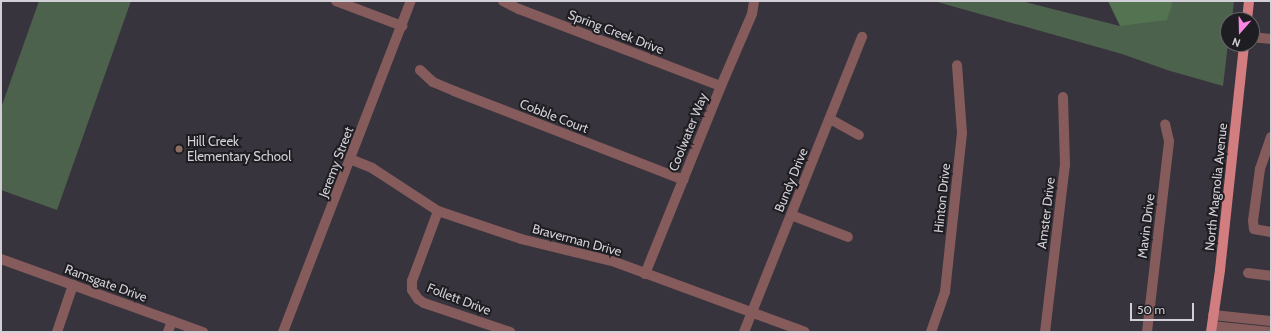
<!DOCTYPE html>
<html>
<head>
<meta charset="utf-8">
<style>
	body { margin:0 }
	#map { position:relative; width:1272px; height:333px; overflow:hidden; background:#38343d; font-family:Cabin,sans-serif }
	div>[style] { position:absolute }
	.green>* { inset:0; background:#4c624c }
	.forest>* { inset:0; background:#537351 }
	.minor>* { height:10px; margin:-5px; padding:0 5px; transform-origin:5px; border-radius:5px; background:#855b5c }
	.major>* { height:10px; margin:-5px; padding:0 5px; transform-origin:5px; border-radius:5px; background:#d27d7f }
	.dots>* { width:11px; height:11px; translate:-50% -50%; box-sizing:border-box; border:2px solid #1e1d21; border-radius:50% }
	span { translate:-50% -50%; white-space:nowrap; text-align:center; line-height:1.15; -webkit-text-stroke:4px #1e1d21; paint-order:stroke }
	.street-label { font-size:13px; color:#d2d0d6 }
	.poi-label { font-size:13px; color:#d2d0d6 }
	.left { translate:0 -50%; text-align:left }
	.frame { position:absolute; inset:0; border:2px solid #d2d0d6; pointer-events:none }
	.north { position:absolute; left:1220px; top:12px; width:40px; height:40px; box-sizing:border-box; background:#1e1d21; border:1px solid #666569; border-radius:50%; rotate:200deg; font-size:11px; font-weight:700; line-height:16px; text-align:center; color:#d2d0d6 }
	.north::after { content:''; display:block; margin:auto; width:14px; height:18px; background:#fc86e4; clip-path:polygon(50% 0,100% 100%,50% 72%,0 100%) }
	.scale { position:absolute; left:1130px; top:303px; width:64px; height:18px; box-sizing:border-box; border:2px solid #d2d0d6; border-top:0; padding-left:5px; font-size:12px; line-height:14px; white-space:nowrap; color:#d2d0d6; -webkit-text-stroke:3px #1e1d21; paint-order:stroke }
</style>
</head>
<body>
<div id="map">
	<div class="green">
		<i style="clip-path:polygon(39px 1px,131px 1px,57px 210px,1px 190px,1px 108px)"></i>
		<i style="clip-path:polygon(934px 1px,1021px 1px,1120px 26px,1173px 1px,1234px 1px,1232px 20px,1228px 20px,1228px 44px,1223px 86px,1167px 70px,1122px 54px)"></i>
	</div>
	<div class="forest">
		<i style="clip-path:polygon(1108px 1px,1173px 1px,1167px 20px,1120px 26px)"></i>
	</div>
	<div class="minor">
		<i style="left:336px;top:1px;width:71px;rotate:20.7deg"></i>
		<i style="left:503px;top:1px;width:18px;rotate:27deg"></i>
		<i style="left:519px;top:9px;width:216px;rotate:20.9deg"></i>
		<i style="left:1252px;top:37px;width:19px;rotate:6deg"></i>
		<i style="left:420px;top:70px;width:18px;rotate:43deg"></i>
		<i style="left:433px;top:82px;width:23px;rotate:23deg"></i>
		<i style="left:454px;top:91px;width:246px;rotate:21.2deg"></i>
		<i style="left:830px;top:119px;width:33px;rotate:29deg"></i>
		<i style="left:1271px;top:137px;width:34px;rotate:109deg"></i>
		<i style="left:1260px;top:169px;width:52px;rotate:97.7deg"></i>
		<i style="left:1253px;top:221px;width:8px;rotate:83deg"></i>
		<i style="left:1254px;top:229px;width:17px;rotate:10deg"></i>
		<i style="left:350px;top:159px;width:24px;rotate:22deg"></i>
		<i style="left:372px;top:168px;width:79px;rotate:33.1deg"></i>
		<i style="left:438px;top:211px;width:88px;rotate:18.6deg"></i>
		<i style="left:521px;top:239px;width:97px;rotate:13.7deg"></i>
		<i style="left:615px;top:262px;width:202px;rotate:20.2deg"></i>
		<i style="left:438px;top:211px;width:75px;rotate:110.4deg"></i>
		<i style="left:412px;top:281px;width:9px;rotate:90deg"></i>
		<i style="left:412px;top:290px;width:11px;rotate:56deg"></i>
		<i style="left:418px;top:299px;width:7px;rotate:34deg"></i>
		<i style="left:424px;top:303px;width:91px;rotate:18.6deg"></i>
		<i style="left:791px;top:215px;width:61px;rotate:21.1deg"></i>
		<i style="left:1px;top:259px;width:215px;rotate:19.9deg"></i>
		<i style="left:1248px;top:273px;width:23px;rotate:7deg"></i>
		<i style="left:645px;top:274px;width:203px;rotate:-68deg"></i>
		<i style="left:721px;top:86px;width:78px;rotate:-66.7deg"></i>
		<i style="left:752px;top:14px;width:13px;rotate:-81deg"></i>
		<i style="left:1213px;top:315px;width:58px;rotate:5.9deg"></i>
		<i style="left:1212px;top:326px;width:59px;rotate:5.8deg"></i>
		<i style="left:57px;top:332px;width:50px;rotate:-71.2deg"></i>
		<i style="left:168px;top:332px;width:12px;rotate:-70deg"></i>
		<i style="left:283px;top:332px;width:355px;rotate:-68.9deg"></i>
		<i style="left:744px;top:332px;width:318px;rotate:-68.2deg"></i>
		<i style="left:931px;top:332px;width:42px;rotate:-70.7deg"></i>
		<i style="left:945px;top:292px;width:160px;rotate:-83.9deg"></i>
		<i style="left:962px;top:133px;width:68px;rotate:-94.2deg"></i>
		<i style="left:1045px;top:332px;width:168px;rotate:-83.2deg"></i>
		<i style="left:1065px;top:165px;width:68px;rotate:-91.7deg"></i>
		<i style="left:1147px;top:332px;width:192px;rotate:-83.4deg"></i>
		<i style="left:1169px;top:141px;width:17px;rotate:-103deg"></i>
	</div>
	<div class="major">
		<i style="left:1247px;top:20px;width:19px;rotate:-84deg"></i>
		<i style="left:1211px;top:332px;width:63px;rotate:-81.7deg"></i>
		<i style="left:1220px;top:270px;width:227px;rotate:-83.9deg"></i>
	</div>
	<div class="dots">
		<i style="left:179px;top:149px;background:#8d6e63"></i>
	</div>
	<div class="street-label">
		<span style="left:616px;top:32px;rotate:21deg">Spring Creek Drive</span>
		<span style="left:554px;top:116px;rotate:21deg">Cobble Court</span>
		<span style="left:688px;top:132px;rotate:-68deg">Coolwater Way</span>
		<span style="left:336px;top:162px;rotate:-69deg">Jeremy Street</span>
		<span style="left:791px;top:180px;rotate:-68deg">Bundy Drive</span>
		<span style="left:1216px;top:187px;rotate:-84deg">North Magnolia Avenue</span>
		<span style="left:942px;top:198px;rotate:-84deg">Hinton Drive</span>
		<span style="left:1046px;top:213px;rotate:-83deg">Amster Drive</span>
		<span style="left:1146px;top:226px;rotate:-83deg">Mavin Drive</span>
		<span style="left:577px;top:240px;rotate:15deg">Braverman Drive</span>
		<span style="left:106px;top:283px;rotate:20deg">Ramsgate Drive</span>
		<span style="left:459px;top:299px;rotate:21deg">Follett Drive</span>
	</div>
	<div class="poi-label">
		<span class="left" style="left:187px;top:149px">Hill Creek<br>Elementary School</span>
	</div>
	<div class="frame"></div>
	<div class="north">N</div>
	<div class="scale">50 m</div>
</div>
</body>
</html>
